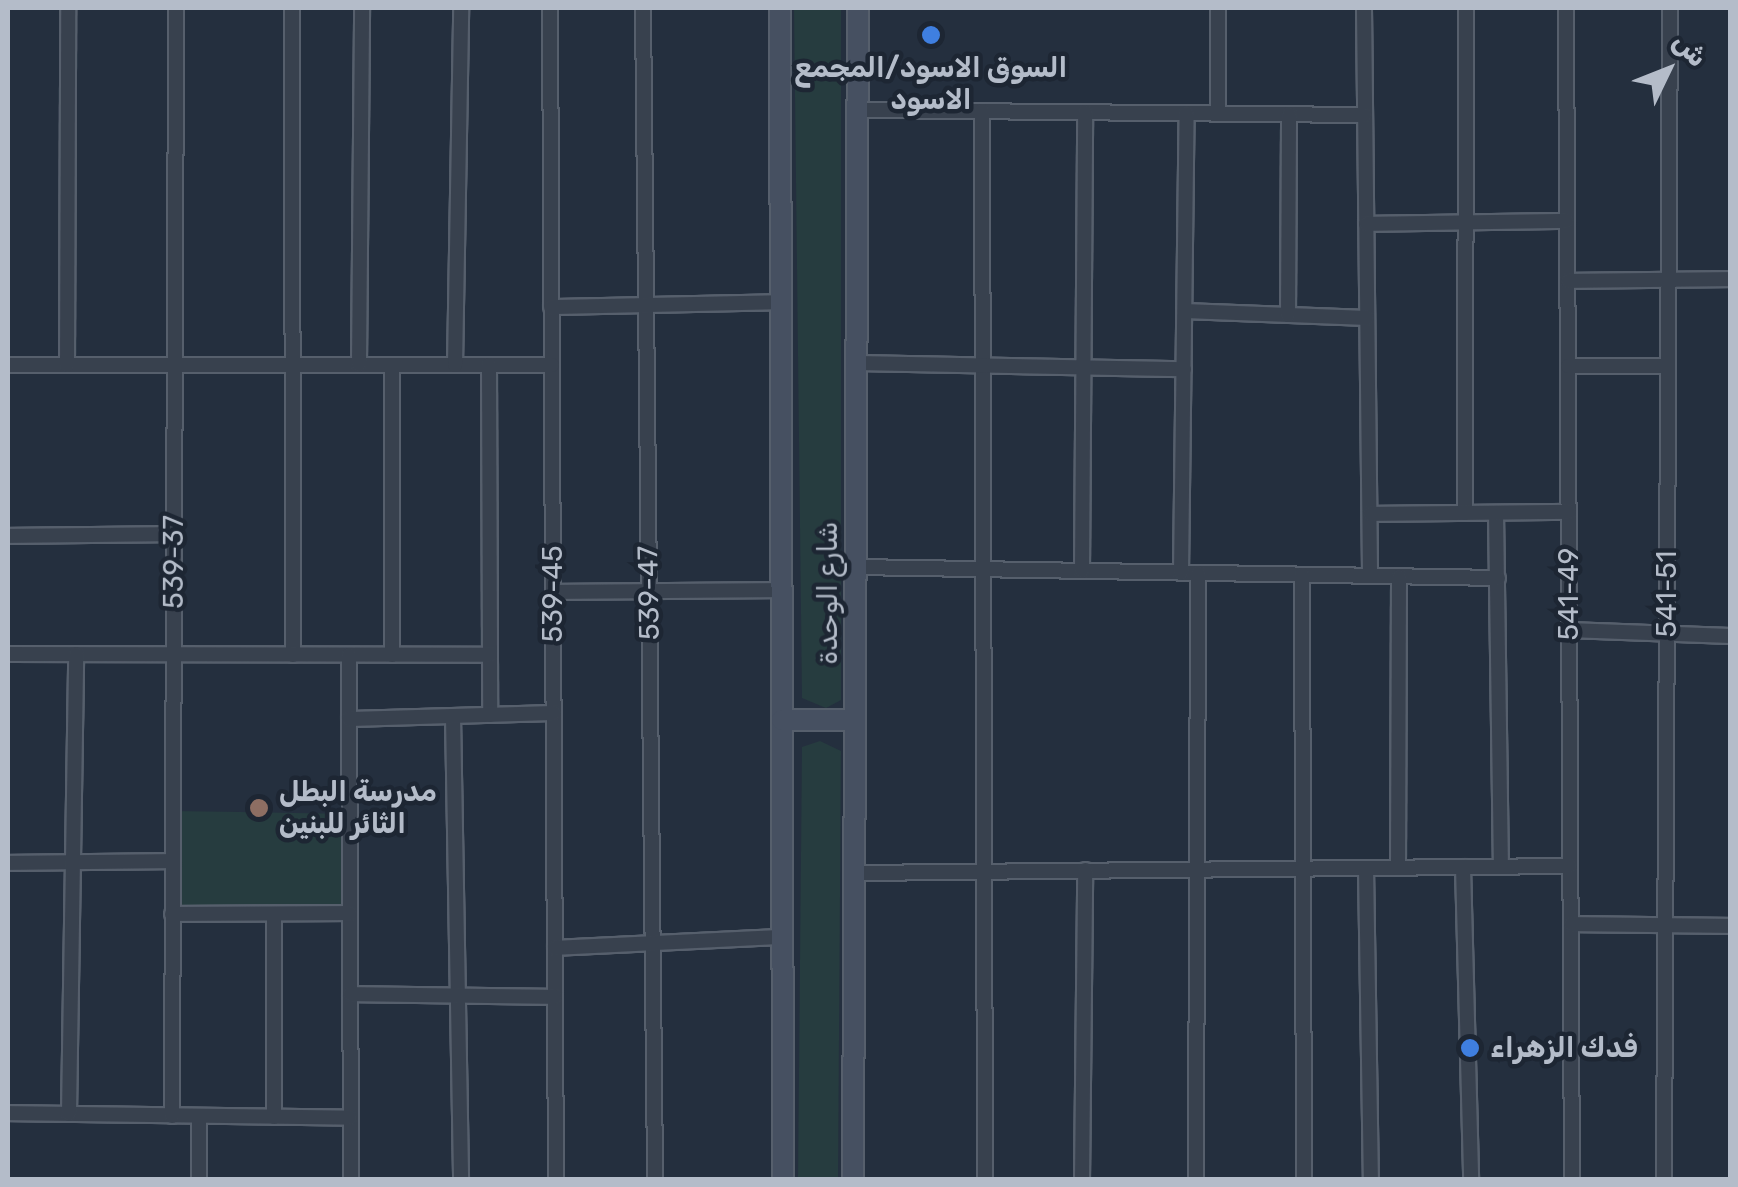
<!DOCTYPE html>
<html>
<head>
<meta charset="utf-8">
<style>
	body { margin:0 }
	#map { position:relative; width:1738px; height:1187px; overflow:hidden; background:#242f3e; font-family:Rubik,Cairo,sans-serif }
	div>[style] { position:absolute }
	.green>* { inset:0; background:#263c3f; transform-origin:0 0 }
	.roads { filter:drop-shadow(2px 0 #565f6c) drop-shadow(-2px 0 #565f6c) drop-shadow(0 2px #565f6c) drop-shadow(0 -2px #565f6c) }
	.street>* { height:14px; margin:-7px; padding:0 7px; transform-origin:7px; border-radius:7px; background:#38414e }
	.secondary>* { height:20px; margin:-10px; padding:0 10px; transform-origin:10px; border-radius:10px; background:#465061 }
	.dots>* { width:28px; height:28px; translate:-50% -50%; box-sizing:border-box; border:5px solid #1d2633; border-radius:50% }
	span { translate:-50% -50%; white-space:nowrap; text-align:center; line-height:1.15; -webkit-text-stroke:9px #1d2633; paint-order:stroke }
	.poi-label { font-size:28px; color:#b4bcc9; font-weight:700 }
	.left { translate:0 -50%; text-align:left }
	.street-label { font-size:28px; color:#b4bcc9 }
	.frame { position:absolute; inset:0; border:10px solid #b4bcc9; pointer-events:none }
	.north { position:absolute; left:1618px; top:20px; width:100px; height:100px; -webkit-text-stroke:8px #1d2633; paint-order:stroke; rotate:47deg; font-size:28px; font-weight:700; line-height:40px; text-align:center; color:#b4bcc9 }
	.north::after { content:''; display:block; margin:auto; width:35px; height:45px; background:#b4bcc9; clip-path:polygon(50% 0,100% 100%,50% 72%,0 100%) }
</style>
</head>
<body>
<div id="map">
	<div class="green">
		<i style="clip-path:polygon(794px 8px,841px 8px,841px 700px,826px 708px,802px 698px)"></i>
		<i style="clip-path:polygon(820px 741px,841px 751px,838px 1179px,798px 1179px,802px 747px)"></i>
		<i style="left:352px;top:814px;width:99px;height:179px;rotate:91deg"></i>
	</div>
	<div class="roads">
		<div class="street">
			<i style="left:292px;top:8px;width:647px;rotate:89.91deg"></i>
			<i style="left:550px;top:8px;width:1172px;rotate:89.71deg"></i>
			<i style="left:643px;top:8px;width:1172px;rotate:89.41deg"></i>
			<i style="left:1218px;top:8px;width:105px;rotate:90deg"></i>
			<i style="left:1364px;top:8px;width:568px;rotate:89.39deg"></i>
			<i style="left:1566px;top:8px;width:1172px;rotate:89.71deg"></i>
			<i style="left:858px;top:110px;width:507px;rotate:0.57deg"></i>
			<i style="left:982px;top:111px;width:1069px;rotate:89.84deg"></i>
			<i style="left:1366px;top:224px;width:201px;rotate:-0.9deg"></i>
			<i style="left:1568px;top:281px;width:162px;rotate:-0.7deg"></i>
			<i style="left:551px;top:307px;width:230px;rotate:-1.2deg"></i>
			<i style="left:1185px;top:311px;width:182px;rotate:2.2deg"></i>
			<i style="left:1288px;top:315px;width:201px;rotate:-89.7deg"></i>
			<i style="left:857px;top:363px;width:327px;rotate:1.1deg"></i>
			<i style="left:8px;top:365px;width:544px"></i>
			<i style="left:67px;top:365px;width:357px;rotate:-89.8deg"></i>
			<i style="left:359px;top:365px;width:357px;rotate:-89.5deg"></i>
			<i style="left:455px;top:365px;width:357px;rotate:-89deg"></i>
			<i style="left:489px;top:365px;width:350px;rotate:89.8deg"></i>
			<i style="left:1568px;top:366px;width:100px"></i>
			<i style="left:1465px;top:513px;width:505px;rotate:-89.89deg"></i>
			<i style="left:1496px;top:513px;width:353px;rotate:89.2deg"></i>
			<i style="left:1370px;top:514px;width:199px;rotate:-0.6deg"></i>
			<i style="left:8px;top:536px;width:166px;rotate:-0.7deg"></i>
			<i style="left:856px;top:567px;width:642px;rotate:0.98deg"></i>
			<i style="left:1082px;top:571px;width:459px;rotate:-89.6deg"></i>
			<i style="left:1181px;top:573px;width:460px;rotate:-89.3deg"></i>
			<i style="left:1302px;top:575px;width:605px;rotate:89.81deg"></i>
			<i style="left:553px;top:592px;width:229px;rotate:-0.5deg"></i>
			<i style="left:1569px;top:630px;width:161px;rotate:2.1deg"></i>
			<i style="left:8px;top:654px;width:482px;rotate:0.1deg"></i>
			<i style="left:349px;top:655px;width:525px;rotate:89.78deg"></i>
			<i style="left:392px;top:655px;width:290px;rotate:-90deg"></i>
			<i style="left:453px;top:716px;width:464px;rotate:89deg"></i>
			<i style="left:349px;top:719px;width:205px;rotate:-1.7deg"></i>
			<i style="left:8px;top:863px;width:165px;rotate:-0.7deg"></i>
			<i style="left:1398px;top:867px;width:290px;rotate:-89.8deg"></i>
			<i style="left:1463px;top:867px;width:313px;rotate:88.5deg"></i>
			<i style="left:1366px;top:868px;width:312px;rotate:89.1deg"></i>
			<i style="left:854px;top:873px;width:716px;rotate:-0.56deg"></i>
			<i style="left:172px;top:914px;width:178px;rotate:-0.3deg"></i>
			<i style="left:1571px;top:924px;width:159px;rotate:0.7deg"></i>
			<i style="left:555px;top:948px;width:227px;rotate:-2.8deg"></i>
			<i style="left:350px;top:994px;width:205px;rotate:0.8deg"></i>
			<i style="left:8px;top:1113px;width:342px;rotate:0.8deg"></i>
			<i style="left:69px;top:1114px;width:460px;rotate:-89.1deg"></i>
			<i style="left:172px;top:1116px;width:1108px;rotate:-89.79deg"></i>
			<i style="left:274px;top:1117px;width:203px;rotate:-90deg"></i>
			<i style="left:199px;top:1180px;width:64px;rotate:-90deg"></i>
			<i style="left:1082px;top:1180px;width:310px;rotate:-89.4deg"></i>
			<i style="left:1196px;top:1180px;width:607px;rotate:-89.81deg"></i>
			<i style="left:1664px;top:1180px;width:1172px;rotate:-89.71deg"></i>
		</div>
		<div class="secondary">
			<i style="left:780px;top:8px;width:1172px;rotate:89.85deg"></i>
			<i style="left:782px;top:720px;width:73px"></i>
			<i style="left:853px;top:1180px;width:1172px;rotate:-89.76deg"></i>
		</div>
	</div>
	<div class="dots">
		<i style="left:931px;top:35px;background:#3f7fe0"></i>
		<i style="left:259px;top:808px;background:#8d6e63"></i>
		<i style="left:1470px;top:1048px;background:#3f7fe0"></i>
	</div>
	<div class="poi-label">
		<span style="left:931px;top:84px">السوق الاسود/المجمع<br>الاسود</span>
		<span class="left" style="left:279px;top:808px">مدرسة البطل<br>الثائر للبنين</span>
		<span class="left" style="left:1490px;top:1048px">فدك الزهراء</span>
	</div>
	<div class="street-label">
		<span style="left:174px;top:562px;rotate:-90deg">539-37</span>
		<span style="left:649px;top:593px;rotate:-91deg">539-47</span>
		<span style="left:828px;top:593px;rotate:-90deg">شارع الوحدة</span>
		<span style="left:553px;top:594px;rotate:-90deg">539-45</span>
		<span style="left:1569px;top:594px;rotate:-90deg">541-49</span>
		<span style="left:1667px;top:594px;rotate:-90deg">541-51</span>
	</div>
	<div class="frame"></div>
	<div class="north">ش</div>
</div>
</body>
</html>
